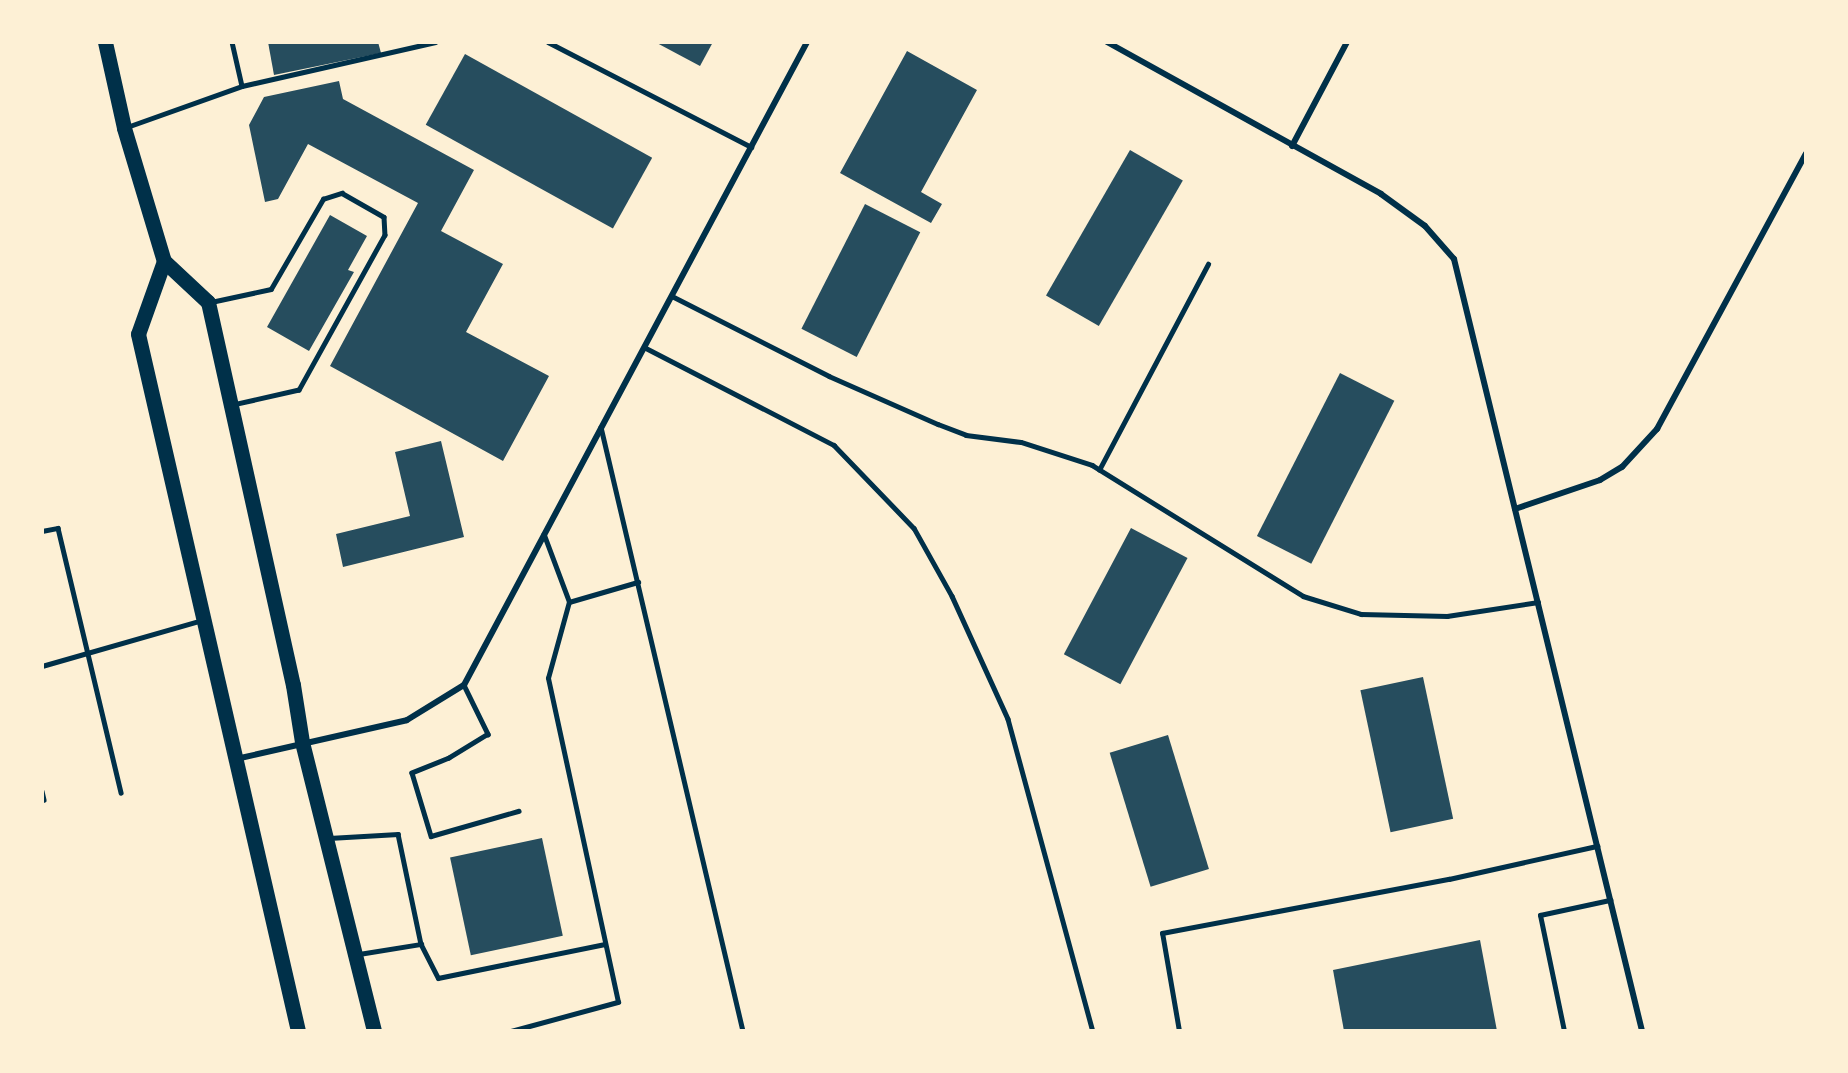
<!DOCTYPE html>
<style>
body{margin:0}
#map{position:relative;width:1848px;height:1073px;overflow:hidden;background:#fdf0d5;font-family:"Alegreya Sans",sans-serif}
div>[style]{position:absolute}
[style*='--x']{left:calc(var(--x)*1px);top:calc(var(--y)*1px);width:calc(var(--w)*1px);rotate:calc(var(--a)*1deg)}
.building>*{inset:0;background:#264d5e;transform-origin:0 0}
.service>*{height:4.5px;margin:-2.25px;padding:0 2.25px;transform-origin:2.25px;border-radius:2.25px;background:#003049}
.minor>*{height:6px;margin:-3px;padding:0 3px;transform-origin:3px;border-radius:3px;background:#003049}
.primary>*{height:15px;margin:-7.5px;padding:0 7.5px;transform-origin:7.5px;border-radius:7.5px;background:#003049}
span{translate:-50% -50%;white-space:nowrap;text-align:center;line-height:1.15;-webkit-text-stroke:6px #fdf0d5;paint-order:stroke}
.frame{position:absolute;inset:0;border:44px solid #fdf0d5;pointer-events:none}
</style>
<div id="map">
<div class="building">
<i style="clip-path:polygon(268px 42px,378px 42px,381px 53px,274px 75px)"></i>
<i style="clip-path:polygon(655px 42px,713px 42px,700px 66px)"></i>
<i style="clip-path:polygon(907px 51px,977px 90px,921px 192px,942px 204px,931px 223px,840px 173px)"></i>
<i style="left:465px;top:54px;width:214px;height:81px;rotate:29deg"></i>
<i style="clip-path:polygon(339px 81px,343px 99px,474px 170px,441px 231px,503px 264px,466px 332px,549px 376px,503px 461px,330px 366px,418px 203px,308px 144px,278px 199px,265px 202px,249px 125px,264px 97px)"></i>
<i style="left:1130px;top:150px;width:61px;height:168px;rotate:30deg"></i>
<i style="left:865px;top:204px;width:62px;height:140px;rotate:27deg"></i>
<i style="clip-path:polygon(330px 215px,367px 236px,348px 270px,354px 272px,309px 351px,267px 327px)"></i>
<i style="left:1340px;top:373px;width:61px;height:183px;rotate:27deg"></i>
<i style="clip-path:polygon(441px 441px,464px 537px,343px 567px,336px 534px,410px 516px,395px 452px)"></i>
<i style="left:1131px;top:528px;width:64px;height:143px;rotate:28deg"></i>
<i style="left:1423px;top:677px;width:145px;height:64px;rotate:78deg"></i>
<i style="left:1168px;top:735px;width:140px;height:61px;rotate:73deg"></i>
<i style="left:542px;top:838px;width:100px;height:94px;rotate:78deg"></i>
<i style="clip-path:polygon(1480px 940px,1497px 1031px,1344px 1031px,1333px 970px)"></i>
</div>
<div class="service">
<i style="--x:232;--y:42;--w:45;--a:77.2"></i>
<i style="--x:548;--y:42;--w:229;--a:27.3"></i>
<i style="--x:127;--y:127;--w:122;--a:-19.6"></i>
<i style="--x:242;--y:86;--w:198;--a:-12.8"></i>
<i style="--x:672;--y:296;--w:176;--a:27"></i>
<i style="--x:829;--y:376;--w:119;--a:23.8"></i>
<i style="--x:938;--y:424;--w:30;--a:21"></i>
<i style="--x:966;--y:435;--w:55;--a:7.3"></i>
<i style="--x:1021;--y:442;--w:75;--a:17.9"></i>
<i style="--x:1092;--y:465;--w:248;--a:31.8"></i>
<i style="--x:1303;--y:596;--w:61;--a:17.2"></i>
<i style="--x:1361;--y:614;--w:86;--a:1.3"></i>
<i style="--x:1447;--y:616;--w:92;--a:-8.7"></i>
<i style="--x:211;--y:302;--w:61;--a:-12.2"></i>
<i style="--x:271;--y:289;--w:104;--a:-60"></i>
<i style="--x:323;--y:199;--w:20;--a:-18"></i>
<i style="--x:342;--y:193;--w:48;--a:29.7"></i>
<i style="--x:384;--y:217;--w:18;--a:87"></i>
<i style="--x:385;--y:235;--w:177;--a:119"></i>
<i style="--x:299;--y:390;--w:68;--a:167.2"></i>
<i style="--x:644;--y:347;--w:214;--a:27.3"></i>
<i style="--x:834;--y:445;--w:115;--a:46.1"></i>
<i style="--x:914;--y:528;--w:78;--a:60.8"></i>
<i style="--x:952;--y:596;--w:135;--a:65.5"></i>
<i style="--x:1008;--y:719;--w:323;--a:74.8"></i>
<i style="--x:601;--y:427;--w:620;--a:76.77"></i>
<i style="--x:1099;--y:470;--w:233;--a:-62.1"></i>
<i style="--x:42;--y:531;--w:16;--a:-11"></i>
<i style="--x:58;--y:528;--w:272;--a:76.6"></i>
<i style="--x:569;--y:602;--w:72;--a:-16.2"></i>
<i style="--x:42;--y:666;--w:166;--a:-16"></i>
<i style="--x:464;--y:685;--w:55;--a:63.9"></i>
<i style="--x:488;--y:734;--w:46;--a:148.4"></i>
<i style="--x:449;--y:758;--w:40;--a:158"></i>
<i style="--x:412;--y:773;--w:66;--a:73.2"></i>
<i style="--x:431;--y:836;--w:91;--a:-16"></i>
<i style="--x:42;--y:791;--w:9;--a:77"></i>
<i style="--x:329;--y:838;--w:69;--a:-3.3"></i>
<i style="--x:398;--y:834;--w:112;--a:78.2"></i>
<i style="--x:421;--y:944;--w:38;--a:63"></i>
<i style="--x:438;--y:978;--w:170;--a:-11.5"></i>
<i style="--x:359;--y:954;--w:63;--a:-9.2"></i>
<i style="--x:511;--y:1031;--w:111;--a:-15.2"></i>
<i style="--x:618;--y:1002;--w:331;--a:-102.2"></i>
<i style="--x:548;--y:678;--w:79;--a:-74.6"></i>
<i style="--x:569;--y:602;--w:72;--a:-110.5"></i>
<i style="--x:1179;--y:1031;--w:99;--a:-99.8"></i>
<i style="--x:1162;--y:933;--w:292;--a:-10.7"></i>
<i style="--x:1449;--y:879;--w:152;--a:-12.6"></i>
<i style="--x:1564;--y:1031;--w:118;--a:-101.7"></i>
<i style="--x:1540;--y:915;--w:72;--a:-12.1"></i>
</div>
<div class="minor">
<i style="--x:1107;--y:42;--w:313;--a:29"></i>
<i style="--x:1381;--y:194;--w:54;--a:36"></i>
<i style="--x:1425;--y:226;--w:44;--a:48.7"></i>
<i style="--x:1454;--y:259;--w:795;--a:76.31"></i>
<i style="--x:1292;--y:146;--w:118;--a:-62.1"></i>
<i style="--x:1515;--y:509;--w:90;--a:-18.8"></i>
<i style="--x:1600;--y:480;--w:26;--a:-31"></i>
<i style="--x:1622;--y:467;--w:52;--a:-47.4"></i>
<i style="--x:1657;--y:429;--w:313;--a:-61.6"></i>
<i style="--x:236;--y:759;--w:175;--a:-12.8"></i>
<i style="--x:407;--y:720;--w:67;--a:-31.6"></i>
<i style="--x:464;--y:685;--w:729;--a:-61.92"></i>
</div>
<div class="primary">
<i style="--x:105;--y:42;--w:88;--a:77.5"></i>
<i style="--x:124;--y:128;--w:139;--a:73.3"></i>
<i style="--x:164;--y:261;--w:60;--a:43"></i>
<i style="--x:208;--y:302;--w:392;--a:77.5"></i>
<i style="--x:293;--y:685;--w:58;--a:81"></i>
<i style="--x:302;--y:742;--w:298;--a:76"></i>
<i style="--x:164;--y:261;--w:77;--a:109.6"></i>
<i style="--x:138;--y:334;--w:715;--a:77.07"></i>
</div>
<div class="frame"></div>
</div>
